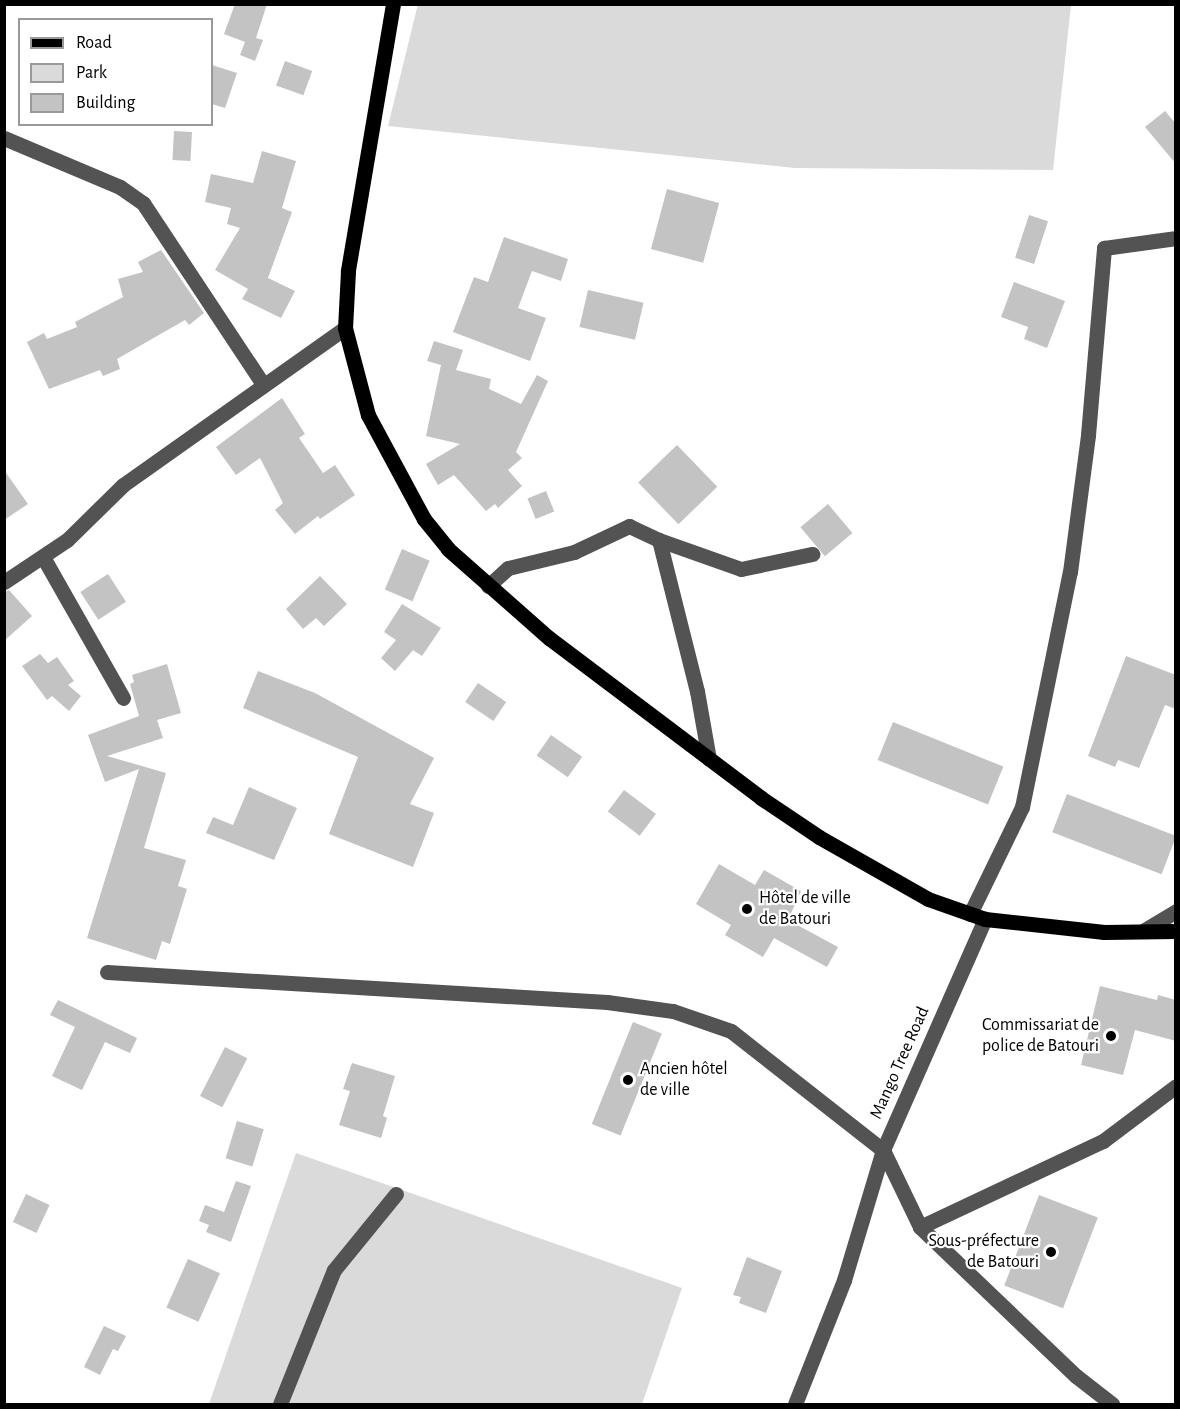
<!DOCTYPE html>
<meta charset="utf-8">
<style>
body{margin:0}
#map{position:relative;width:1180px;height:1409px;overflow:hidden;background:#fff;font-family:"Alegreya Sans",sans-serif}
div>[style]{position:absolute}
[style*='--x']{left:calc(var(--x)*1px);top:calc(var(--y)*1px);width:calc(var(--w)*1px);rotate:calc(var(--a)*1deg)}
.green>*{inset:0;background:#dadada}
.building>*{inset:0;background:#c3c3c3;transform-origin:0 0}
.minor>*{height:15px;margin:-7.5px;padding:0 7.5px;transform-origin:7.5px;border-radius:7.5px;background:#535353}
.major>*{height:15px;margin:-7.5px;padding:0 7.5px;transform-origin:7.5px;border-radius:7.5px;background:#000}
.dots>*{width:16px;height:16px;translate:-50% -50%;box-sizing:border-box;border:3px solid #fff;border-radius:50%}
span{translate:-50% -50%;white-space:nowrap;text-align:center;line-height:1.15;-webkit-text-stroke:4.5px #fff;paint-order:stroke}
.poi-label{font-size:18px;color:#000}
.left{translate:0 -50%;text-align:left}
.right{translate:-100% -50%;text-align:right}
.street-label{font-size:18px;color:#000}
.frame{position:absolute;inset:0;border:6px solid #000;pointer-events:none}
.legend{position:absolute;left:18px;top:18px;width:195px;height:108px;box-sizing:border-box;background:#fff;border:2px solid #999;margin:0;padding:8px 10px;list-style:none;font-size:18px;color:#000}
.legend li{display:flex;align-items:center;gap:12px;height:30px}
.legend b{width:30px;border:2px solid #999}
</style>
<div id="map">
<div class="green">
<i style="clip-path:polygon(418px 4px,1071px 5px,1053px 170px,795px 168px,388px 126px)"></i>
<i style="clip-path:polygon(296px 1153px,682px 1288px,642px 1404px,209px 1404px)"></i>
</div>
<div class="building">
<i style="clip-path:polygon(235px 4px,267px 4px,256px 38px,263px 40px,255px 61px,240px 55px,245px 42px,224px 34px)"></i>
<i style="left:285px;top:61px;width:29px;height:26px;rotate:20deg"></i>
<i style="clip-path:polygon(212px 65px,237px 73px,225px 108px,212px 104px)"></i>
<i style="clip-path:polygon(1165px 111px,1176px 124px,1176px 164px,1145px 127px)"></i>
<i style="left:174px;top:131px;width:18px;height:29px;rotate:3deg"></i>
<i style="clip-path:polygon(262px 151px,296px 161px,282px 208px,292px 212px,268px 278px,295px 291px,281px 318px,242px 299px,248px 289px,215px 270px,240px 228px,227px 224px,231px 208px,205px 202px,211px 174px,253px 183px)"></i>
<i style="left:667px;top:189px;width:54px;height:62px;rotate:15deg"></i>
<i style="left:1029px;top:215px;width:20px;height:45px;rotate:18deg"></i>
<i style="clip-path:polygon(504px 237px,568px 259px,561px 281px,532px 271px,518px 308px,546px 318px,530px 361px,453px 332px,474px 277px,488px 282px)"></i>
<i style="clip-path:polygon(161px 250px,204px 313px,189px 325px,185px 320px,117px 359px,120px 369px,103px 376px,100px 370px,49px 389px,27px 342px,44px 333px,47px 339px,77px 327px,75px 322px,123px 297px,118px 279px,143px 272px,138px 262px)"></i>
<i style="clip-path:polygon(1014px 282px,1065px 301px,1047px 348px,1024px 339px,1028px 327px,1001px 317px)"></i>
<i style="left:588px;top:290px;width:57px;height:38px;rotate:13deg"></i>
<i style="clip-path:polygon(434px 341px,463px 350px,456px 370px,491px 379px,489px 389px,521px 404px,537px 375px,548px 381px,516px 452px,522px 458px,508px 470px,522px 486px,498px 508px,495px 504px,486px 511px,454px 475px,438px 485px,426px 464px,460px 444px,426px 436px,441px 365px,427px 361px)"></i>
<i style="clip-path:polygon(282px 398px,305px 434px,299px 438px,323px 473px,335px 465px,355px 495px,320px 519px,318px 516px,295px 534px,275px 510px,283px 503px,260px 458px,236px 475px,216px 447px)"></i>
<i style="left:677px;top:445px;width:58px;height:54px;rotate:46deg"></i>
<i style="clip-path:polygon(4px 470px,28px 504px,4px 520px)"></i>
<i style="left:546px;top:491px;width:22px;height:20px;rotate:68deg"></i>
<i style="left:828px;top:504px;width:38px;height:36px;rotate:50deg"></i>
<i style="left:402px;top:549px;width:30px;height:44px;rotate:23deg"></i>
<i style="left:108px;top:574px;width:33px;height:33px;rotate:57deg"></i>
<i style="clip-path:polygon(320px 576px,347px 604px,324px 626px,316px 618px,303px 629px,286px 609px)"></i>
<i style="clip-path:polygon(9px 590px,32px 616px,4px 641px,4px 592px)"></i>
<i style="clip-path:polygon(402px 604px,441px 628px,422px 656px,413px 650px,395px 671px,381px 658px,396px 640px,384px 632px)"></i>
<i style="clip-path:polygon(40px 654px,48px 663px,57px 657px,74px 681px,68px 685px,81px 696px,69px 711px,52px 696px,47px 700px,22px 666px)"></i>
<i style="clip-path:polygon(1126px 656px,1176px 675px,1176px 709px,1165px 705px,1139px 768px,1118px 760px,1115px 767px,1088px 756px)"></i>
<i style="clip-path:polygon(167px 664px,181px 713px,157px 720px,163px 738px,107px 756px,166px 773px,144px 848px,186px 860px,178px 886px,187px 889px,170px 944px,162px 941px,156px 960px,87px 938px,139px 769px,105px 782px,88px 735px,139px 716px,130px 684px,134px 682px,132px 675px)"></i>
<i style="clip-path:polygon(258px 671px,315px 693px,434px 758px,410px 804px,434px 813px,413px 867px,329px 834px,358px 757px,243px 708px)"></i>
<i style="left:478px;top:683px;width:34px;height:23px;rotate:34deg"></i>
<i style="left:893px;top:722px;width:119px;height:41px;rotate:22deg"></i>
<i style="left:551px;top:735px;width:38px;height:25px;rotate:35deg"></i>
<i style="clip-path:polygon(249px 787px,297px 808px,274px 860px,206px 833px,213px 817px,233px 825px)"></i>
<i style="left:624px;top:790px;width:40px;height:27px;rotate:37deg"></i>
<i style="left:1067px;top:794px;width:117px;height:41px;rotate:21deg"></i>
<i style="clip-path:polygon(719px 864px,755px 885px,764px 870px,801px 891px,788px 920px,838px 947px,827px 967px,774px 938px,763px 957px,725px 935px,731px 925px,696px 904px)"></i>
<i style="clip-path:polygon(1100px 986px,1157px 1000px,1158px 995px,1176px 1000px,1176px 1041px,1135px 1030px,1123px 1075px,1081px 1065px)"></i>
<i style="clip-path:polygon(58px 1000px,137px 1038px,130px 1053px,105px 1042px,82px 1090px,52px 1076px,75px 1027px,50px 1015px)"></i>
<i style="left:633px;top:1022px;width:31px;height:110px;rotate:22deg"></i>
<i style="left:225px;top:1047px;width:25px;height:55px;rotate:27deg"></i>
<i style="clip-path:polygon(352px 1063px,395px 1076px,383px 1116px,387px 1118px,381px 1138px,339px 1125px,350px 1091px,343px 1089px)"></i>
<i style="left:237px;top:1121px;width:28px;height:39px;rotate:17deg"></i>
<i style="clip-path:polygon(236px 1181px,251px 1186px,231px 1242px,206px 1232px,209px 1225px,199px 1221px,205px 1205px,224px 1212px)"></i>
<i style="left:26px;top:1194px;width:26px;height:31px;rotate:25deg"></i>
<i style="left:1039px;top:1195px;width:63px;height:97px;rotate:21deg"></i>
<i style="clip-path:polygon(747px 1257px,782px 1271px,766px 1313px,739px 1303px,741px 1297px,733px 1295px)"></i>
<i style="left:188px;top:1259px;width:35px;height:53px;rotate:24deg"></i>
<i style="clip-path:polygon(104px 1326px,126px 1336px,118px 1351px,113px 1349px,100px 1375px,84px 1367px)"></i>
</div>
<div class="minor">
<i style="--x:4;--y:138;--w:126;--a:22.9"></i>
<i style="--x:120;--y:187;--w:28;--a:35"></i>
<i style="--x:143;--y:203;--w:217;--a:56.5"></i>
<i style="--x:659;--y:540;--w:87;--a:19.5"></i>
<i style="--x:741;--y:569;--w:73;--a:-11.9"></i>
<i style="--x:43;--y:557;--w:162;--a:60.4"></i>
<i style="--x:4;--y:582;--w:76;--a:-33.7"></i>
<i style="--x:67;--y:540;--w:78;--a:-44.5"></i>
<i style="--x:123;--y:485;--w:272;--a:-35.3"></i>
<i style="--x:488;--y:586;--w:27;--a:-42"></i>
<i style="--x:508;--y:568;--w:68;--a:-13.6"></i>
<i style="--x:574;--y:552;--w:61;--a:-25.3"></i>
<i style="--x:629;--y:526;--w:33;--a:25"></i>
<i style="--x:659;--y:540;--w:156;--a:75.9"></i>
<i style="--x:697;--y:691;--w:69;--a:80"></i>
<i style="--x:970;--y:914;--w:119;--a:-64.1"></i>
<i style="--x:1022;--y:807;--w:240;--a:-78.5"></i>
<i style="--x:1070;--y:572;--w:138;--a:-82.5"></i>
<i style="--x:1088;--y:435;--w:188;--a:-85.1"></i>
<i style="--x:1104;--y:248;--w:73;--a:-7.9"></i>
<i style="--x:1143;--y:931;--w:39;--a:-31"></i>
<i style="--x:107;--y:972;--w:501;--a:3.43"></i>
<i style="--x:607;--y:1002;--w:67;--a:7.8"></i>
<i style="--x:673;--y:1011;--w:61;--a:19"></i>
<i style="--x:731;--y:1031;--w:193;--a:38.1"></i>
<i style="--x:883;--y:1150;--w:85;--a:64.3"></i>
<i style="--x:920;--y:1227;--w:216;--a:43.7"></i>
<i style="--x:1076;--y:1376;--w:46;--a:37.9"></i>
<i style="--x:920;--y:1227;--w:202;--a:-25.2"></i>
<i style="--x:1103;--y:1141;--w:91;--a:-37"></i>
<i style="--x:280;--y:1404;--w:144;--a:-68.1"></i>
<i style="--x:334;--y:1270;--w:98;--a:-50.8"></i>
<i style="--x:795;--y:1404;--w:133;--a:-68.4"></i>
<i style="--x:844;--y:1280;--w:136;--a:-73.3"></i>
<i style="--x:883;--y:1150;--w:253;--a:-66.2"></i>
</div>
<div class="major">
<i style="--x:393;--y:4;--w:271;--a:99.6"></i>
<i style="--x:348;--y:271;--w:57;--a:93"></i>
<i style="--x:345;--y:328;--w:90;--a:75.2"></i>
<i style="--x:368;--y:415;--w:118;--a:61.7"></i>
<i style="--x:424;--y:519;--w:38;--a:51"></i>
<i style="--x:448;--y:549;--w:135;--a:41.4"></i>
<i style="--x:549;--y:638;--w:266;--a:37"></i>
<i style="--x:761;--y:798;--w:70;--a:33.9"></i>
<i style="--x:819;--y:837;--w:125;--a:29.6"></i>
<i style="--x:928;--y:899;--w:60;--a:19.3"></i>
<i style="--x:985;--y:919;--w:120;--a:6.2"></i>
<i style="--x:1104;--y:932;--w:72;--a:-0.8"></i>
</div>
<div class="dots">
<i style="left:747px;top:909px;background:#000"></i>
<i style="left:1111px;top:1036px;background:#000"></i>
<i style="left:628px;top:1080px;background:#000"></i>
<i style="left:1051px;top:1252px;background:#000"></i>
</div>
<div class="poi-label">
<span class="left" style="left:759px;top:909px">Hôtel de ville<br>de Batouri</span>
<span class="right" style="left:1099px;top:1036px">Commissariat de<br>police de Batouri</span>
<span class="left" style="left:640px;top:1080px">Ancien hôtel<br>de ville</span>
<span class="right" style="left:1039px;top:1252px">Sous-préfecture<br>de Batouri</span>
</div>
<div class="street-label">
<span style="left:900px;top:1063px;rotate:-66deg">Mango Tree Road</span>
</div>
<div class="frame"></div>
<ul class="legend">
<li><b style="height:8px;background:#000"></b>Road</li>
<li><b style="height:16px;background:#dadada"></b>Park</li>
<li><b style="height:16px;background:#c3c3c3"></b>Building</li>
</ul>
</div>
